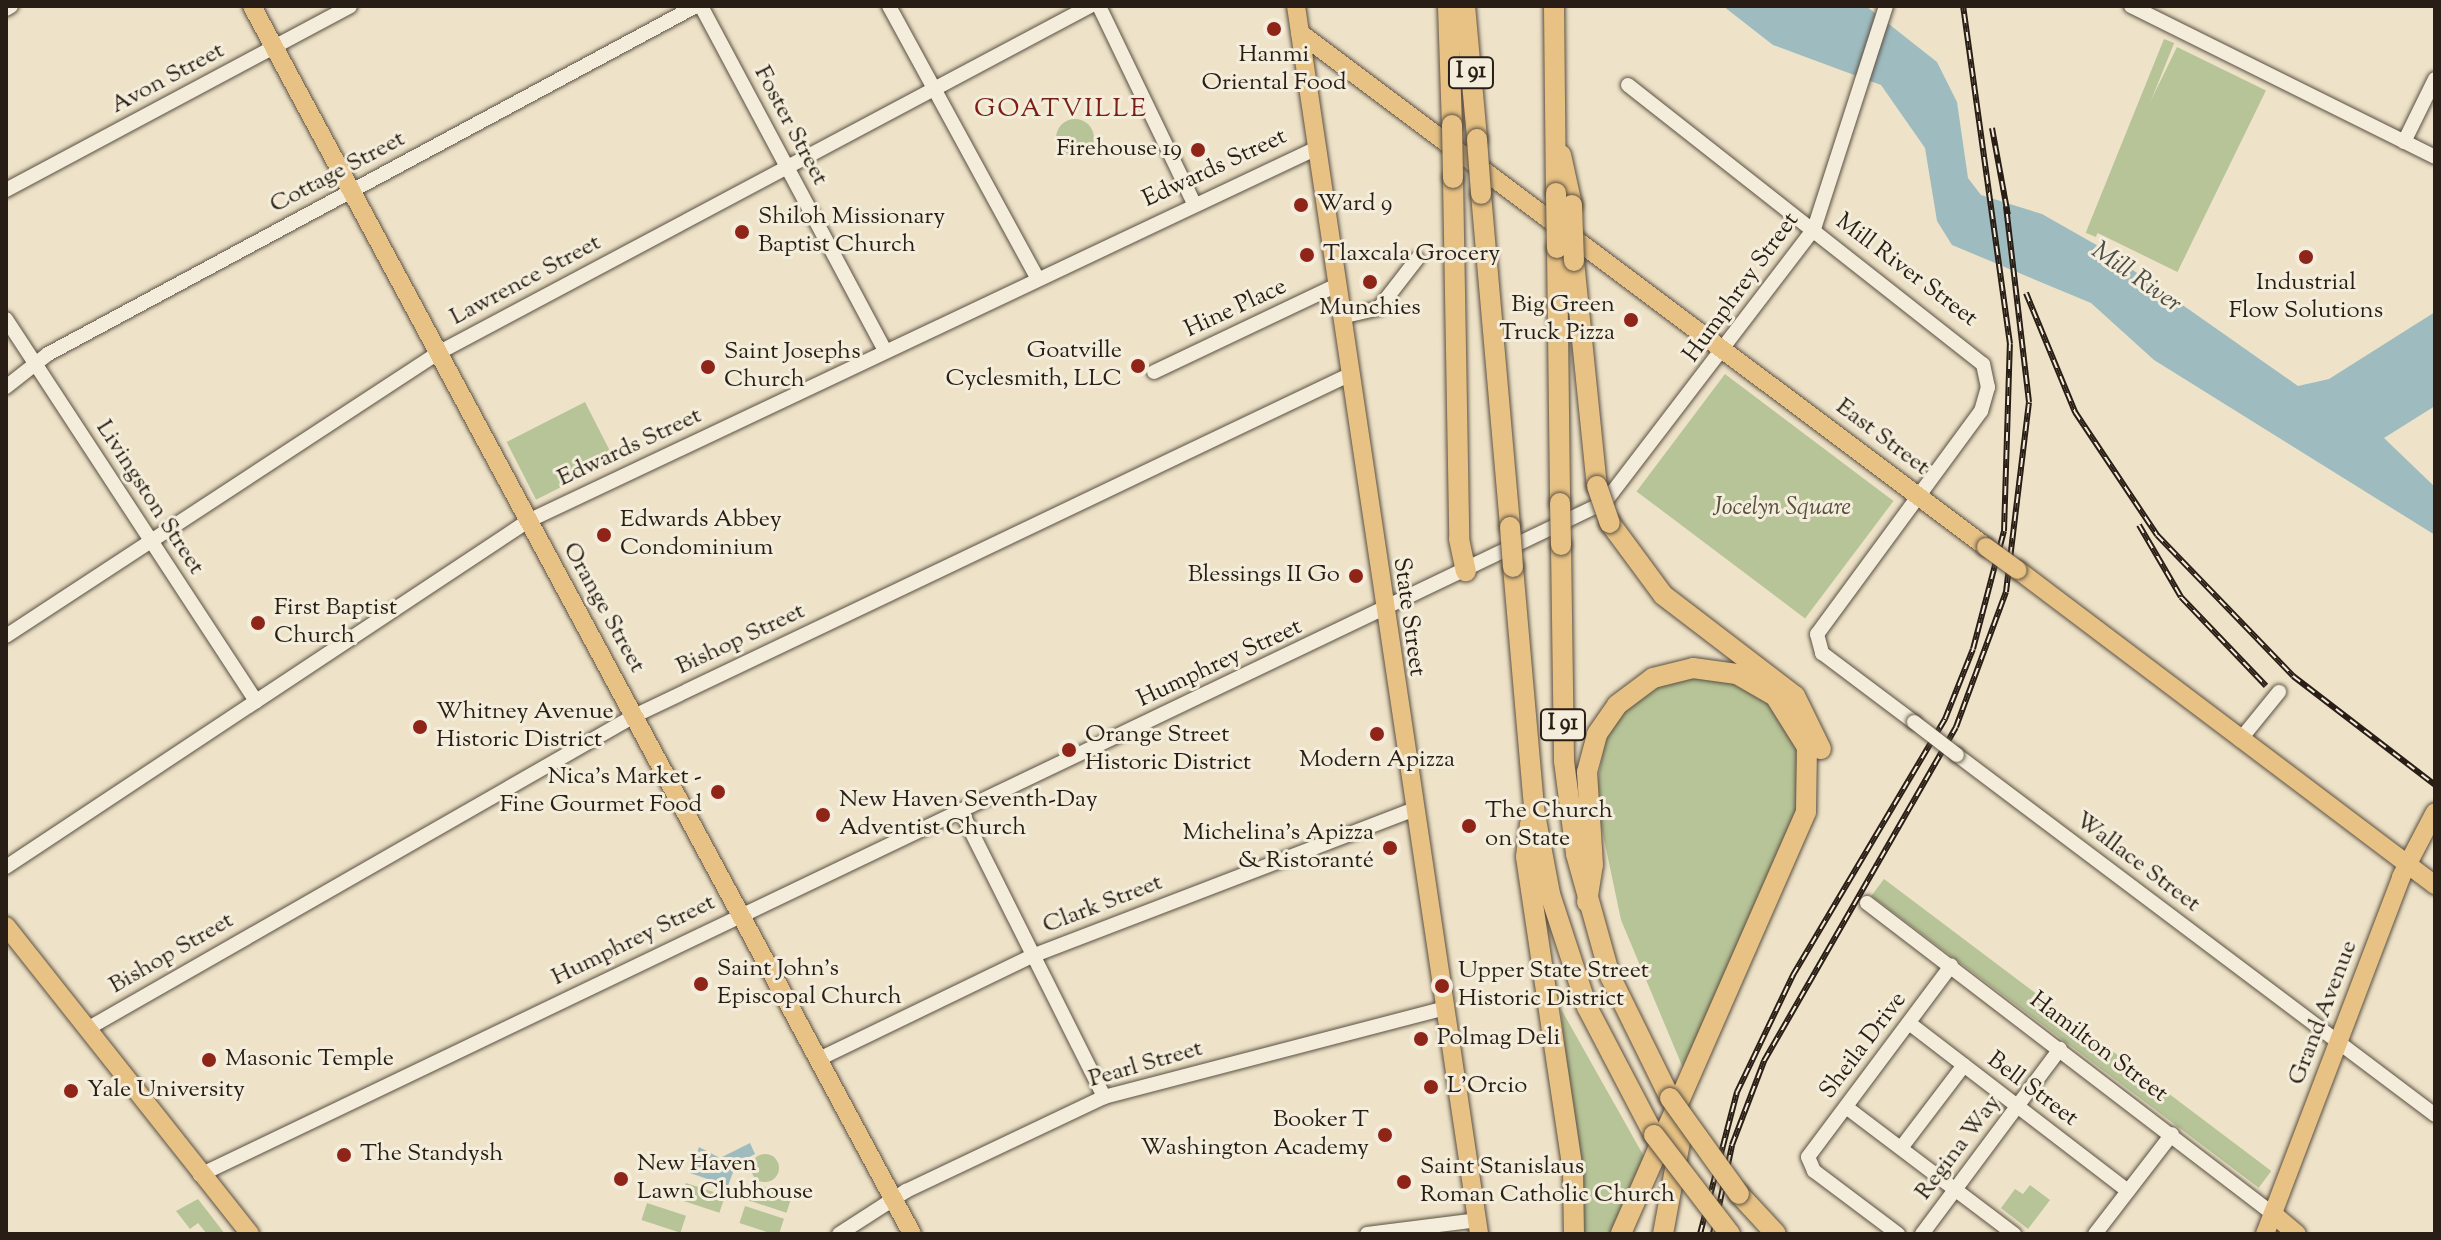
<!DOCTYPE html>
<meta charset="utf-8">
<style>
body{margin:0}
#map{position:relative;width:2441px;height:1240px;overflow:hidden;background:#eee3c8;font-family:"Sorts Mill Goudy",serif}
div>[style]{position:absolute}
[style*='--x']{left:calc(var(--x)*1px);top:calc(var(--y)*1px);width:calc(var(--w)*1px);rotate:calc(var(--a)*1deg)}
.green>*{inset:0;background:#b7c497;transform-origin:0 0}
.round{border-radius:50%}
.water>*{inset:0;background:#9ebcc0}
.roads{filter:drop-shadow(0 0 2px #5a4f42) drop-shadow(0 0 2px #5a4f42)}
.minor>*{height:14px;margin:-7px;padding:0 7px;transform-origin:7px;border-radius:7px;background:#f4eddb}
.major>*{height:18px;margin:-9px;padding:0 9px;transform-origin:9px;border-radius:9px;background:#e7c284}
.highway>*{height:20px;margin:-10px;padding:0 10px;transform-origin:10px;border-radius:10px;background:#e7c284}
.rail>*{height:6px;margin-top:-3px;transform-origin:0;background:repeating-linear-gradient(90deg,#f4eddb 0 9px,#291e15 0 18px);box-sizing:border-box;border-block:2px solid #291e15}
.bridges{filter:drop-shadow(0 0 2px #5a4f42) drop-shadow(0 0 2px #5a4f42)}
.minor-bridge>*{height:14px;margin:-7px;padding:0 7px;transform-origin:7px;border-radius:7px;background:#f4eddb}
.major-bridge>*{height:18px;margin:-9px;padding:0 9px;transform-origin:9px;border-radius:9px;background:#e7c284}
.highway-bridge>*{height:20px;margin:-10px;padding:0 10px;transform-origin:10px;border-radius:10px;background:#e7c284}
.dots>*{width:22px;height:22px;translate:-50% -50%;box-sizing:border-box;border:4px solid #f4eddb;border-radius:50%}
span{translate:-50% -50%;white-space:nowrap;text-align:center;line-height:1.15;-webkit-text-stroke:6px #f4eddb;paint-order:stroke}
.shield-label span{padding:2px 6px;background:#f4eddb;border:2px solid;border-radius:6px;-webkit-text-stroke-width:0}
.shield-label{font-size:22px;color:#291e15;font-weight:700}
.poi-label{font-size:24px;color:#291e15}
.right{translate:-100% -50%;text-align:right}
.left{translate:0 -50%;text-align:left}
.street-label{font-size:24px;color:#291e15}
.park-label{font-size:24px;color:#54503c;font-style:italic}
.neighbourhood-label{font-size:26px;color:#7a1f14;letter-spacing:2px}
.water-label{font-size:26px;color:#4c4d48;font-style:italic}
.frame{position:absolute;inset:0;border:8px solid #291e15;pointer-events:none}
</style>
<div id="map">
<div class="green">
<i style="left:2164px;top:39px;width:11px;height:209px;rotate:22deg"></i>
<i style="left:2177px;top:47px;width:99px;height:202px;rotate:26deg"></i>
<i class="round" style="left:1056px;top:119px;width:38px;height:38px"></i>
<i style="left:1725px;top:374px;width:211px;height:147px;rotate:37deg"></i>
<i style="left:585px;top:402px;width:65px;height:88px;rotate:63deg"></i>
<i style="clip-path:polygon(1699px 677px,1723px 678px,1775px 707px,1799px 754px,1801px 799px,1683px 1068px,1621px 920px,1595px 796px,1606px 737px,1622px 711px,1669px 681px)"></i>
<i style="left:1884px;top:879px;width:485px;height:21px;rotate:37deg"></i>
<i style="clip-path:polygon(1561px 1009px,1646px 1160px,1612px 1234px,1580px 1234px)"></i>
<i class="round" style="left:751px;top:1154px;width:28px;height:28px"></i>
<i style="left:686px;top:1183px;width:41px;height:18px;rotate:18deg"></i>
<i style="left:753px;top:1183px;width:41px;height:18px;rotate:18deg"></i>
<i style="clip-path:polygon(2030px 1185px,2050px 1200px,2028px 1229px,2001px 1208px,2015px 1189px,2023px 1194px)"></i>
<i style="clip-path:polygon(198px 1199px,225px 1234px,207px 1234px,198px 1223px,190px 1229px,176px 1211px)"></i>
<i style="left:647px;top:1203px;width:41px;height:18px;rotate:18deg"></i>
<i style="left:745px;top:1206px;width:41px;height:18px;rotate:18deg"></i>
</div>
<div class="water">
<i style="clip-path:polygon(1723px 6px,1866px 6px,1937px 62px,1957px 102px,1968px 178px,1981px 195px,2042px 214px,2100px 247px,2298px 386px,2329px 379px,2435px 312px,2435px 406px,2384px 438px,2435px 487px,2435px 535px,2154px 360px,2091px 303px,1952px 245px,1937px 221px,1925px 148px,1881px 85px,1773px 45px)"></i>
<i style="clip-path:polygon(750px 1143px,755px 1154px,736px 1164px,728px 1186px,690px 1173px,699px 1147px,720px 1158px)"></i>
</div>
<div class="roads">
<div class="minor">
<i style="--x:701;--y:6;--w:391;--a:61.9"></i>
<i style="--x:889;--y:6;--w:310;--a:61.4"></i>
<i style="--x:1099;--y:6;--w:219;--a:64.3"></i>
<i style="--x:2131;--y:6;--w:339;--a:26.4"></i>
<i style="--x:6;--y:9;--w:6;--a:-31"></i>
<i style="--x:1628;--y:85;--w:452;--a:38.2"></i>
<i style="--x:1983;--y:364;--w:24;--a:78"></i>
<i style="--x:1988;--y:387;--w:25;--a:106"></i>
<i style="--x:1981;--y:411;--w:277;--a:126.3"></i>
<i style="--x:1817;--y:634;--w:20;--a:75"></i>
<i style="--x:1822;--y:653;--w:115;--a:36.9"></i>
<i style="--x:2404;--y:142;--w:70;--a:-63.8"></i>
<i style="--x:6;--y:190;--w:390;--a:-28.1"></i>
<i style="--x:1341;--y:317;--w:39;--a:-13"></i>
<i style="--x:1379;--y:308;--w:62;--a:-52.2"></i>
<i style="--x:6;--y:319;--w:457;--a:56.8"></i>
<i style="--x:1154;--y:372;--w:203;--a:-25.4"></i>
<i style="--x:6;--y:387;--w:53;--a:-38.2"></i>
<i style="--x:48;--y:354;--w:736;--a:-28.24"></i>
<i style="--x:6;--y:636;--w:516;--a:-33.23"></i>
<i style="--x:438;--y:353;--w:739;--a:-28.02"></i>
<i style="--x:2240;--y:740;--w:62;--a:-50.9"></i>
<i style="--x:1957;--y:755;--w:598;--a:36.98"></i>
<i style="--x:961;--y:811;--w:320;--a:63.4"></i>
<i style="--x:6;--y:867;--w:626;--a:-33.54"></i>
<i style="--x:528;--y:521;--w:873;--a:-25.3"></i>
<i style="--x:1867;--y:903;--w:511;--a:37.45"></i>
<i style="--x:1909;--y:1023;--w:276;--a:37.5"></i>
<i style="--x:87;--y:1029;--w:630;--a:-29.78"></i>
<i style="--x:634;--y:716;--w:792;--a:-25.5"></i>
<i style="--x:819;--y:1059;--w:237;--a:-25.8"></i>
<i style="--x:1032;--y:956;--w:407;--a:-21"></i>
<i style="--x:1846;--y:1107;--w:211;--a:37.1"></i>
<i style="--x:1901;--y:1148;--w:104;--a:-52.8"></i>
<i style="--x:200;--y:1175;--w:1558;--a:-25.59"></i>
<i style="--x:1605;--y:502;--w:344;--a:-52.6"></i>
<i style="--x:1814;--y:229;--w:234;--a:-72.1"></i>
<i style="--x:839;--y:1234;--w:80;--a:-32.7"></i>
<i style="--x:906;--y:1191;--w:219;--a:-25.4"></i>
<i style="--x:1104;--y:1097;--w:350;--a:-14.6"></i>
<i style="--x:1367;--y:1234;--w:112;--a:-7.2"></i>
<i style="--x:1898;--y:1234;--w:105;--a:-143.1"></i>
<i style="--x:1814;--y:1171;--w:15;--a:-113"></i>
<i style="--x:1808;--y:1157;--w:239;--a:-53.2"></i>
<i style="--x:1922;--y:1234;--w:231;--a:-53.3"></i>
<i style="--x:2095;--y:1234;--w:126;--a:-52.4"></i>
</div>
<div class="major">
<i style="--x:252;--y:6;--w:1394;--a:61.74"></i>
<i style="--x:1296;--y:6;--w:1242;--a:81.52"></i>
<i style="--x:1300;--y:33;--w:857;--a:36.84"></i>
<i style="--x:2018;--y:570;--w:523;--a:37.07"></i>
<i style="--x:6;--y:926;--w:393;--a:51.6"></i>
<i style="--x:2273;--y:1214;--w:31;--a:40"></i>
<i style="--x:2265;--y:1234;--w:382;--a:-69.1"></i>
<i style="--x:2401;--y:877;--w:73;--a:-62.4"></i>
</div>
<div class="highway">
<i style="--x:1448;--y:6;--w:119;--a:88.1"></i>
<i style="--x:1465;--y:6;--w:134;--a:84.8"></i>
<i style="--x:1554;--y:6;--w:187;--a:89.4"></i>
<i style="--x:1561;--y:155;--w:51;--a:77.6"></i>
<i style="--x:1453;--y:178;--w:361;--a:89"></i>
<i style="--x:1459;--y:539;--w:33;--a:78"></i>
<i style="--x:1481;--y:194;--w:334;--a:85"></i>
<i style="--x:1557;--y:248;--w:255;--a:89.3"></i>
<i style="--x:1574;--y:261;--w:226;--a:84.2"></i>
<i style="--x:1610;--y:523;--w:89;--a:53.6"></i>
<i style="--x:1663;--y:595;--w:166;--a:37.4"></i>
<i style="--x:1795;--y:696;--w:59;--a:63.9"></i>
<i style="--x:1561;--y:545;--w:216;--a:89.2"></i>
<i style="--x:1564;--y:761;--w:94;--a:82.6"></i>
<i style="--x:1576;--y:854;--w:127;--a:74.4"></i>
<i style="--x:1610;--y:976;--w:136;--a:63.8"></i>
<i style="--x:1513;--y:567;--w:243;--a:85"></i>
<i style="--x:1534;--y:809;--w:86;--a:79.3"></i>
<i style="--x:1550;--y:894;--w:119;--a:71.9"></i>
<i style="--x:1587;--y:1007;--w:144;--a:62.4"></i>
<i style="--x:1530;--y:824;--w:33;--a:97"></i>
<i style="--x:1526;--y:857;--w:318;--a:81.5"></i>
<i style="--x:1573;--y:1172;--w:62;--a:89.1"></i>
<i style="--x:1587;--y:902;--w:37;--a:-81"></i>
<i style="--x:1593;--y:865;--w:93;--a:-93.7"></i>
<i style="--x:1587;--y:772;--w:39;--a:-75"></i>
<i style="--x:1597;--y:734;--w:35;--a:-55"></i>
<i style="--x:1617;--y:705;--w:45;--a:-36.9"></i>
<i style="--x:1653;--y:678;--w:41;--a:-14"></i>
<i style="--x:1693;--y:668;--w:44;--a:7.8"></i>
<i style="--x:1737;--y:674;--w:44;--a:30.1"></i>
<i style="--x:1775;--y:696;--w:60;--a:57.9"></i>
<i style="--x:1807;--y:747;--w:65;--a:90.9"></i>
<i style="--x:1806;--y:812;--w:461;--a:113.7"></i>
<i style="--x:1739;--y:1194;--w:54;--a:47.2"></i>
<i style="--x:1663;--y:1234;--w:105;--a:-79.5"></i>
</div>
</div>
<div class="rail">
<i style="--x:1992;--y:128;--w:88;--a:79.6"></i>
<i style="--x:2026;--y:293;--w:129;--a:67.6"></i>
<i style="--x:2075;--y:412;--w:148;--a:56.3"></i>
<i style="--x:2157;--y:535;--w:196;--a:46"></i>
<i style="--x:2293;--y:676;--w:179;--a:37.5"></i>
<i style="--x:2139;--y:525;--w:83;--a:59.7"></i>
<i style="--x:2181;--y:597;--w:123;--a:46.3"></i>
<i style="--x:1700;--y:1234;--w:147;--a:-75.4"></i>
<i style="--x:1737;--y:1092;--w:130;--a:-64.4"></i>
<i style="--x:1793;--y:975;--w:298;--a:-59.3"></i>
<i style="--x:1945;--y:719;--w:75;--a:-68.2"></i>
<i style="--x:1973;--y:649;--w:122;--a:-75.3"></i>
<i style="--x:2004;--y:531;--w:187;--a:-88.2"></i>
<i style="--x:2010;--y:344;--w:341;--a:-97.9"></i>
<i style="--x:1713;--y:1234;--w:91;--a:-77.9"></i>
<i style="--x:1732;--y:1145;--w:90;--a:-69.1"></i>
<i style="--x:1764;--y:1061;--w:385;--a:-60.1"></i>
<i style="--x:1956;--y:727;--w:144;--a:-69.7"></i>
<i style="--x:2006;--y:592;--w:191;--a:-83.1"></i>
<i style="--x:2029;--y:402;--w:197;--a:-96.7"></i>
</div>
<div class="bridges">
<div class="minor-bridge">
<i style="--x:1914;--y:722;--w:54;--a:37.5"></i>
</div>
<div class="major-bridge">
<i style="--x:1986;--y:547;--w:39;--a:36"></i>
</div>
<div class="highway-bridge">
<i style="--x:1452;--y:125;--w:53;--a:88.9"></i>
<i style="--x:1477;--y:139;--w:55;--a:85.8"></i>
<i style="--x:1556;--y:193;--w:55;--a:89"></i>
<i style="--x:1572;--y:205;--w:56;--a:88"></i>
<i style="--x:1597;--y:486;--w:39;--a:71"></i>
<i style="--x:1560;--y:503;--w:42;--a:88.6"></i>
<i style="--x:1510;--y:527;--w:40;--a:85.7"></i>
<i style="--x:1670;--y:1098;--w:118;--a:54.3"></i>
<i style="--x:1654;--y:1135;--w:125;--a:52.5"></i>
</div>
</div>
<div class="dots">
<i style="left:1274px;top:29px;background:#8f2418"></i>
<i style="left:1198px;top:150px;background:#8f2418"></i>
<i style="left:1301px;top:205px;background:#8f2418"></i>
<i style="left:742px;top:232px;background:#8f2418"></i>
<i style="left:1307px;top:255px;background:#8f2418"></i>
<i style="left:2306px;top:257px;background:#8f2418"></i>
<i style="left:1370px;top:282px;background:#8f2418"></i>
<i style="left:1631px;top:320px;background:#8f2418"></i>
<i style="left:1138px;top:366px;background:#8f2418"></i>
<i style="left:708px;top:367px;background:#8f2418"></i>
<i style="left:604px;top:535px;background:#8f2418"></i>
<i style="left:1356px;top:576px;background:#8f2418"></i>
<i style="left:258px;top:623px;background:#8f2418"></i>
<i style="left:420px;top:727px;background:#8f2418"></i>
<i style="left:1377px;top:734px;background:#8f2418"></i>
<i style="left:1069px;top:750px;background:#8f2418"></i>
<i style="left:718px;top:792px;background:#8f2418"></i>
<i style="left:823px;top:815px;background:#8f2418"></i>
<i style="left:1469px;top:826px;background:#8f2418"></i>
<i style="left:1390px;top:848px;background:#8f2418"></i>
<i style="left:701px;top:984px;background:#8f2418"></i>
<i style="left:1442px;top:986px;background:#8f2418"></i>
<i style="left:1421px;top:1039px;background:#8f2418"></i>
<i style="left:209px;top:1060px;background:#8f2418"></i>
<i style="left:1431px;top:1087px;background:#8f2418"></i>
<i style="left:71px;top:1091px;background:#8f2418"></i>
<i style="left:1385px;top:1135px;background:#8f2418"></i>
<i style="left:344px;top:1155px;background:#8f2418"></i>
<i style="left:621px;top:1179px;background:#8f2418"></i>
<i style="left:1404px;top:1182px;background:#8f2418"></i>
</div>
<div class="shield-label">
<span style="left:1471px;top:73px">I 91</span>
<span style="left:1563px;top:725px">I 91</span>
</div>
<div class="poi-label">
<span style="left:1274px;top:70px">Hanmi<br>Oriental Food</span>
<span class="right" style="left:1182px;top:150px">Firehouse 19</span>
<span class="left" style="left:1317px;top:205px">Ward 9</span>
<span class="left" style="left:758px;top:232px">Shiloh Missionary<br>Baptist Church</span>
<span class="left" style="left:1323px;top:255px">Tlaxcala Grocery</span>
<span style="left:2306px;top:298px">Industrial<br>Flow Solutions</span>
<span class="right" style="left:1615px;top:320px">Big Green<br>Truck Pizza</span>
<span style="left:1370px;top:309px">Munchies</span>
<span class="right" style="left:1122px;top:366px">Goatville<br>Cyclesmith, LLC</span>
<span class="left" style="left:724px;top:367px">Saint Josephs<br>Church</span>
<span class="left" style="left:620px;top:535px">Edwards Abbey<br>Condominium</span>
<span class="right" style="left:1340px;top:576px">Blessings II Go</span>
<span class="left" style="left:274px;top:623px">First Baptist<br>Church</span>
<span class="left" style="left:436px;top:727px">Whitney Avenue<br>Historic District</span>
<span class="left" style="left:1085px;top:750px">Orange Street<br>Historic District</span>
<span style="left:1377px;top:761px">Modern Apizza</span>
<span class="right" style="left:702px;top:792px">Nica's Market -<br>Fine Gourmet Food</span>
<span class="left" style="left:839px;top:815px">New Haven Seventh-Day<br>Adventist Church</span>
<span class="left" style="left:1485px;top:826px">The Church<br>on State</span>
<span class="right" style="left:1374px;top:848px">Michelina’s Apizza<br>&amp; Ristoranté</span>
<span class="left" style="left:717px;top:984px">Saint John's<br>Episcopal Church</span>
<span class="left" style="left:1458px;top:986px">Upper State Street<br>Historic District</span>
<span class="left" style="left:1437px;top:1039px">Polmag Deli</span>
<span class="left" style="left:225px;top:1060px">Masonic Temple</span>
<span class="left" style="left:1447px;top:1087px">L'Orcio</span>
<span class="left" style="left:87px;top:1091px">Yale University</span>
<span class="right" style="left:1369px;top:1135px">Booker T<br>Washington Academy</span>
<span class="left" style="left:360px;top:1155px">The Standysh</span>
<span class="left" style="left:637px;top:1179px">New Haven<br>Lawn Clubhouse</span>
<span class="left" style="left:1420px;top:1182px">Saint Stanislaus<br>Roman Catholic Church</span>
</div>
<div class="street-label">
<span style="left:168px;top:79px;rotate:-28deg">Avon Street</span>
<span style="left:790px;top:126px;rotate:62deg">Foster Street</span>
<span style="left:1215px;top:169px;rotate:-25deg">Edwards Street</span>
<span style="left:338px;top:173px;rotate:-28deg">Cottage Street</span>
<span style="left:1906px;top:271px;rotate:37deg">Mill River Street</span>
<span style="left:526px;top:281px;rotate:-28deg">Lawrence Street</span>
<span style="left:1742px;top:288px;rotate:-54deg">Humphrey Street</span>
<span style="left:1236px;top:309px;rotate:-25deg">Hine Place</span>
<span style="left:1882px;top:438px;rotate:37deg">East Street</span>
<span style="left:630px;top:448px;rotate:-25deg">Edwards Street</span>
<span style="left:149px;top:498px;rotate:57deg">Livingston Street</span>
<span style="left:603px;top:608px;rotate:61deg">Orange Street</span>
<span style="left:1408px;top:617px;rotate:82deg">State Street</span>
<span style="left:741px;top:640px;rotate:-25deg">Bishop Street</span>
<span style="left:1220px;top:664px;rotate:-25deg">Humphrey Street</span>
<span style="left:2137px;top:863px;rotate:37deg">Wallace Street</span>
<span style="left:1103px;top:905px;rotate:-21deg">Clark Street</span>
<span style="left:634px;top:941px;rotate:-26deg">Humphrey Street</span>
<span style="left:172px;top:954px;rotate:-30deg">Bishop Street</span>
<span style="left:2324px;top:1013px;rotate:-69deg">Grand Avenue</span>
<span style="left:1864px;top:1046px;rotate:-53deg">Sheila Drive</span>
<span style="left:2098px;top:1048px;rotate:37deg">Hamilton Street</span>
<span style="left:1146px;top:1065px;rotate:-16deg">Pearl Street</span>
<span style="left:2032px;top:1090px;rotate:37deg">Bell Street</span>
<span style="left:1959px;top:1148px;rotate:-53deg">Regina Way</span>
</div>
<div class="park-label">
<span style="left:1782px;top:509px">Jocelyn Square</span>
</div>
<div class="neighbourhood-label">
<span style="left:1061px;top:110px">GOATVILLE</span>
</div>
<div class="water-label">
<span style="left:2136px;top:278px;rotate:35deg">Mill River</span>
</div>
<div class="frame"></div>
</div>
